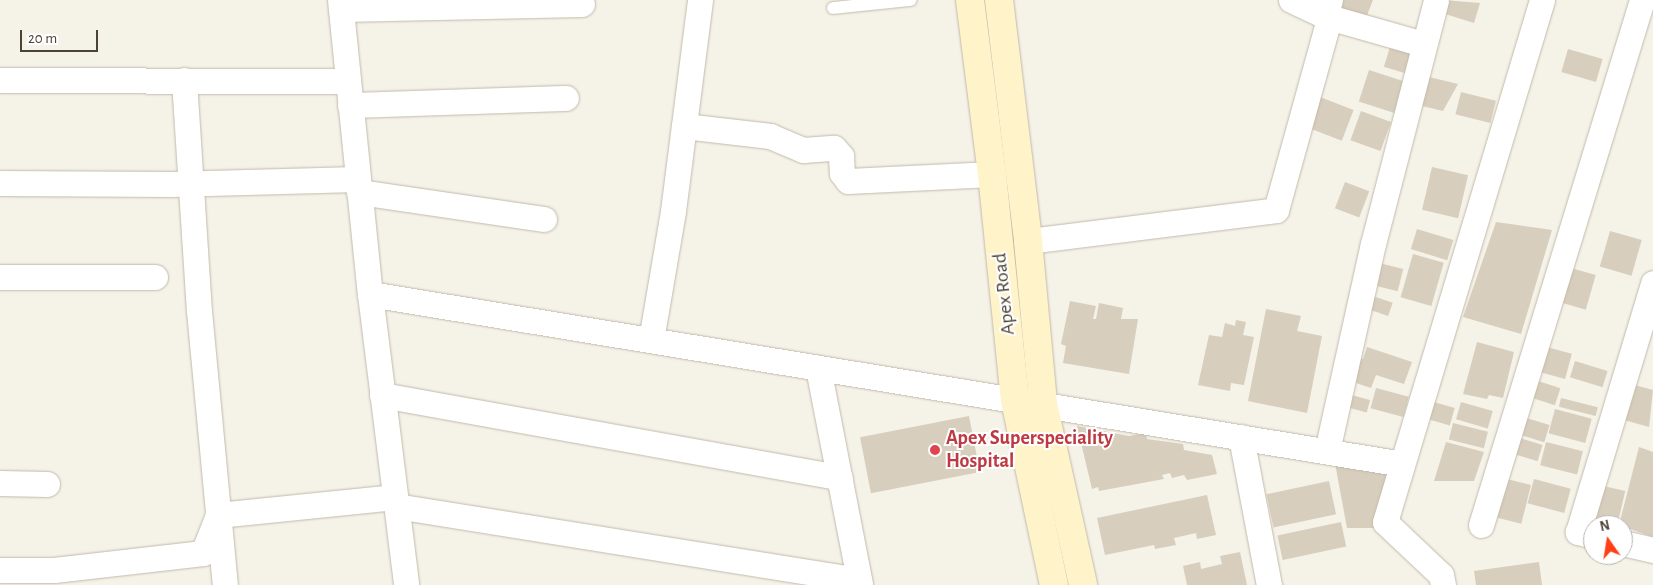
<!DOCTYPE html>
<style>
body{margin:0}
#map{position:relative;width:1653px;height:585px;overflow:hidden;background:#f5f2e8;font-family:"Alegreya Sans",sans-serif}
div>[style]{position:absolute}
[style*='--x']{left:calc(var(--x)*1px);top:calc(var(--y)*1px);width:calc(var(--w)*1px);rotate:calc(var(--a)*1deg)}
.building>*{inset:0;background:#d8cebd;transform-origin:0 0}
.roads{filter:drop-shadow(0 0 1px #c2baaa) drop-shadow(0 0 1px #c2baaa)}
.lane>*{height:12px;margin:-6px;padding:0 6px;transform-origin:6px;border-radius:6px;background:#fff}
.street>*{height:25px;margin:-12.5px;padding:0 12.5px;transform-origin:12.5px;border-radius:12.5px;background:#fff}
.secondary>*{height:28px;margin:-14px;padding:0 14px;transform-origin:14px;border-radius:14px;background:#fff3c9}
.dots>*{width:14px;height:14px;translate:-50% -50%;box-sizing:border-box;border:2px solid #fff;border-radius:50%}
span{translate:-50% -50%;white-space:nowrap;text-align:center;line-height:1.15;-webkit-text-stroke:4px #fff;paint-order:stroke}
.street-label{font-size:20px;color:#4a4336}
.health-label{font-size:20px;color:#be3a42;font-weight:700}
.left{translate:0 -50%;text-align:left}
.north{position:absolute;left:1583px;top:515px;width:50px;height:50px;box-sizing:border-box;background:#fff;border:1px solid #b7b4af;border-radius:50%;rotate:347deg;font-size:14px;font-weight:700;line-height:20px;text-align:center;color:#4a4336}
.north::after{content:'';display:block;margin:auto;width:18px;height:22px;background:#ff3f16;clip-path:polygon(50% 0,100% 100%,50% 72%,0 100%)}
.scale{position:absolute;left:20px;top:30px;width:78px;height:22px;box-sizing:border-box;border:2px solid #4a4336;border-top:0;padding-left:6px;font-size:15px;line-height:18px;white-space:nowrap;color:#4a4336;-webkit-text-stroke:4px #fff;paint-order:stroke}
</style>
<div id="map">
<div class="building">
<i style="clip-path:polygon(1342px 0,1373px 0,1366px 18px,1339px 8px)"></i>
<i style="clip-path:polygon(1443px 0,1480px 3px,1474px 23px,1439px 12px)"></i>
<i style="left:1393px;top:37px;width:24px;height:31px;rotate:17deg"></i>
<i style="left:1568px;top:49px;width:36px;height:24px;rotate:16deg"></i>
<i style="left:1369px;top:70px;width:43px;height:33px;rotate:18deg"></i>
<i style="clip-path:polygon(1425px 76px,1458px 84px,1443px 111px,1418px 105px)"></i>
<i style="left:1461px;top:92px;width:36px;height:23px;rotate:14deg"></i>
<i style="left:1320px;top:97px;width:36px;height:33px;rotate:21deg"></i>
<i style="left:1361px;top:111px;width:32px;height:31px;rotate:20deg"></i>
<i style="left:1432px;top:167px;width:37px;height:44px;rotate:13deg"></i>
<i style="left:1345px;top:182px;width:26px;height:28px;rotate:21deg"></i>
<i style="clip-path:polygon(1496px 222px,1552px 230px,1521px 334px,1463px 317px)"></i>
<i style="left:1417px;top:229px;width:38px;height:21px;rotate:17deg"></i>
<i style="left:1610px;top:231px;width:33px;height:37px;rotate:16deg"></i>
<i style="left:1413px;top:254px;width:32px;height:45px;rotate:16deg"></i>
<i style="left:1379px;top:263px;width:25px;height:23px;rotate:14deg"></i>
<i style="left:1564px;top:266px;width:33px;height:36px;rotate:16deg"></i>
<i style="left:1370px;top:295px;width:24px;height:14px;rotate:19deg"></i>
<i style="clip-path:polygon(1070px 301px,1096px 306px,1093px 319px,1096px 319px,1099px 303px,1123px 308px,1121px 319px,1138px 319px,1129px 374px,1063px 363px,1066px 346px,1061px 344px)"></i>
<i style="clip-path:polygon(1266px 309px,1301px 316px,1297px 331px,1322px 336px,1307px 413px,1248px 401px)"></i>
<i style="clip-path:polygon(1236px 320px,1246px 322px,1243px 335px,1254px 337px,1244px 385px,1231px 383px,1230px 391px,1198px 385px,1209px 335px,1222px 337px,1225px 323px,1235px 326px)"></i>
<i style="clip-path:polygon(1477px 342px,1514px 352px,1503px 398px,1489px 395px,1487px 399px,1463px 394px)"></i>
<i style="left:1539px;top:345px;width:34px;height:26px;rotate:15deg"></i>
<i style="clip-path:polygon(1367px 347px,1412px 362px,1404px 384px,1376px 375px,1371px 388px,1347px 380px,1355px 356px,1363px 359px)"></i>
<i style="left:1575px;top:361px;width:34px;height:17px;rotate:17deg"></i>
<i style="left:1529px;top:378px;width:33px;height:18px;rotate:18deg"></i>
<i style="clip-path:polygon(1627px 383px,1653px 390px,1649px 427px,1617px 418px)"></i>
<i style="left:1376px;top:388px;width:34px;height:21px;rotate:15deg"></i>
<i style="left:1344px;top:393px;width:27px;height:13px;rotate:15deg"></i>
<i style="left:1561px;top:398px;width:38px;height:9px;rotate:14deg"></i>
<i style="left:1423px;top:399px;width:33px;height:18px;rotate:16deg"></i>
<i style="left:1461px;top:402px;width:33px;height:18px;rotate:16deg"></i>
<i style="left:1555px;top:409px;width:38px;height:25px;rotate:15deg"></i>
<i style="left:1517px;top:415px;width:34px;height:18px;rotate:17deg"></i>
<i style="left:969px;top:416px;width:57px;height:111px;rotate:79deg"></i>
<i style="left:1453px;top:423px;width:36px;height:17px;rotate:14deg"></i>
<i style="clip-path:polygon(1077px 426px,1129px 436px,1146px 433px,1147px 439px,1183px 444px,1184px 450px,1212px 455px,1217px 474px,1187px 480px,1184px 475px,1172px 478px,1170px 473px,1162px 475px,1164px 479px,1099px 491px,1098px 487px,1092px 489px)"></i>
<i style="left:1510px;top:435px;width:34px;height:17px;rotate:17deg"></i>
<i style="clip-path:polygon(1446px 442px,1484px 452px,1474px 481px,1434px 481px)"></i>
<i style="left:1546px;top:442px;width:38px;height:24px;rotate:14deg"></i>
<i style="clip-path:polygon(1639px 447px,1653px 452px,1653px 537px,1619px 525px)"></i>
<i style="clip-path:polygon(1334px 458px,1390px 469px,1380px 528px,1347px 528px)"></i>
<i style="left:1499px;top:477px;width:33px;height:40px;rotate:14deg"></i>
<i style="left:1534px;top:479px;width:38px;height:25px;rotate:15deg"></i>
<i style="left:1329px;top:481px;width:34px;height:64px;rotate:78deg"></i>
<i style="left:1595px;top:484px;width:31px;height:34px;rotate:13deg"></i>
<i style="clip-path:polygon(1207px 495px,1216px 535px,1197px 539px,1196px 533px,1174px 538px,1176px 545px,1155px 549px,1154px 545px,1105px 555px,1097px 518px)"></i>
<i style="left:1341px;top:522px;width:25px;height:65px;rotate:78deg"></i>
<i style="clip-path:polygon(1240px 552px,1247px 585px,1187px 585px,1183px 566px,1200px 562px,1201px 569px,1222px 564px,1220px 556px)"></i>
<i style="clip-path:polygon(1539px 562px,1542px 585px,1476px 585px,1474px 571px)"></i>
</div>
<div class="roads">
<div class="lane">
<i style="--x:833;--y:8;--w:78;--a:-5.9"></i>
</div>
<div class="street">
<i style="--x:340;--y:0;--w:296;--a:84.2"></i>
<i style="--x:370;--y:294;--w:293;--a:82.9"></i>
<i style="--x:1291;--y:0;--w:38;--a:25"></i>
<i style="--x:1325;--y:16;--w:102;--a:15.9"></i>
<i style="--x:341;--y:9;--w:241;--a:-1.2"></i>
<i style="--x:0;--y:80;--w:348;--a:0.2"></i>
<i style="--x:184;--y:80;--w:231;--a:86.3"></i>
<i style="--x:199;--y:311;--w:275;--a:84.6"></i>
<i style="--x:350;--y:105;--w:216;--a:-1.9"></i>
<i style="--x:684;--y:126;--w:87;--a:6.6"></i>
<i style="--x:770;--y:136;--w:36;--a:23"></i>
<i style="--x:803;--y:150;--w:31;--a:-4"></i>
<i style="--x:834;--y:148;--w:11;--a:49"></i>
<i style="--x:841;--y:156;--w:17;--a:87"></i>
<i style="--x:842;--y:173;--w:10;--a:53"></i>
<i style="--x:848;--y:181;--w:144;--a:-2.8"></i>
<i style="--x:0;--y:183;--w:171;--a:0.3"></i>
<i style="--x:171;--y:184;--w:187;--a:-1.5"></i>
<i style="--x:359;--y:192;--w:187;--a:8.3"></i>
<i style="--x:1028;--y:241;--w:250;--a:-7.1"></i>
<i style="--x:1276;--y:210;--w:195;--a:-74.5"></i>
<i style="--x:1328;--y:22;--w:7;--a:-117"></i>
<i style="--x:1325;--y:16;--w:17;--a:-73"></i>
<i style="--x:0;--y:277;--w:155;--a:0"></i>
<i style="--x:370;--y:294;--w:1046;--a:9.35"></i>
<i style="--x:651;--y:340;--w:131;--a:-80.3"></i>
<i style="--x:673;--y:211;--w:213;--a:-82.7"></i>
<i style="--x:818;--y:368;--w:221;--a:79"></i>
<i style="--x:382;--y:395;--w:465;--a:10.2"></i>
<i style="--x:1241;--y:437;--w:151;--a:79.3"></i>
<i style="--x:1327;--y:451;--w:212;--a:-77.5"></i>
<i style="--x:1373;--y:244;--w:252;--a:-75.5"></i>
<i style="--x:0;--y:483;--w:47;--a:1.2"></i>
<i style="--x:396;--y:506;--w:469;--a:9.1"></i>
<i style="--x:1481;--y:525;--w:549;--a:-72.95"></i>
<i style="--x:1593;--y:536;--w:16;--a:-165"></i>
<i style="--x:1578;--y:532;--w:260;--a:-73.2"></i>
<i style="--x:1623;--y:543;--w:31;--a:13"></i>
<i style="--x:0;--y:570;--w:54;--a:0"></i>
<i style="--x:54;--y:570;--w:150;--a:-6.5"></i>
<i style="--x:203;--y:553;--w:41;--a:-68.5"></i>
<i style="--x:218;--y:515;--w:178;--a:-5.8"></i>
<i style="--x:1443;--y:585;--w:10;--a:-101"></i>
<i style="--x:1441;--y:575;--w:77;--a:-136.6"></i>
<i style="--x:1385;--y:522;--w:545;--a:-73.26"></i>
</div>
<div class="secondary">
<i style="--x:970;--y:0;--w:175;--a:82.8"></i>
<i style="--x:992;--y:174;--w:227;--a:84.2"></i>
<i style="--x:1015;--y:400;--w:189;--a:78.1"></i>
<i style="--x:999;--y:0;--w:243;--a:83.1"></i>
<i style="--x:1028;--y:241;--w:164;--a:84.7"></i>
<i style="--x:1043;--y:404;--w:185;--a:77.5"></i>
</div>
</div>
<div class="dots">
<i style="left:935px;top:450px;background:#e0444e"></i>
</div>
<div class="street-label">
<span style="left:1004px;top:294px;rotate:-96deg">Apex Road</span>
</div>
<div class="health-label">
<span class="left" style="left:946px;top:450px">Apex Superspeciality<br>Hospital</span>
</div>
<div class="north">N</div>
<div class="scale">20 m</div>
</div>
